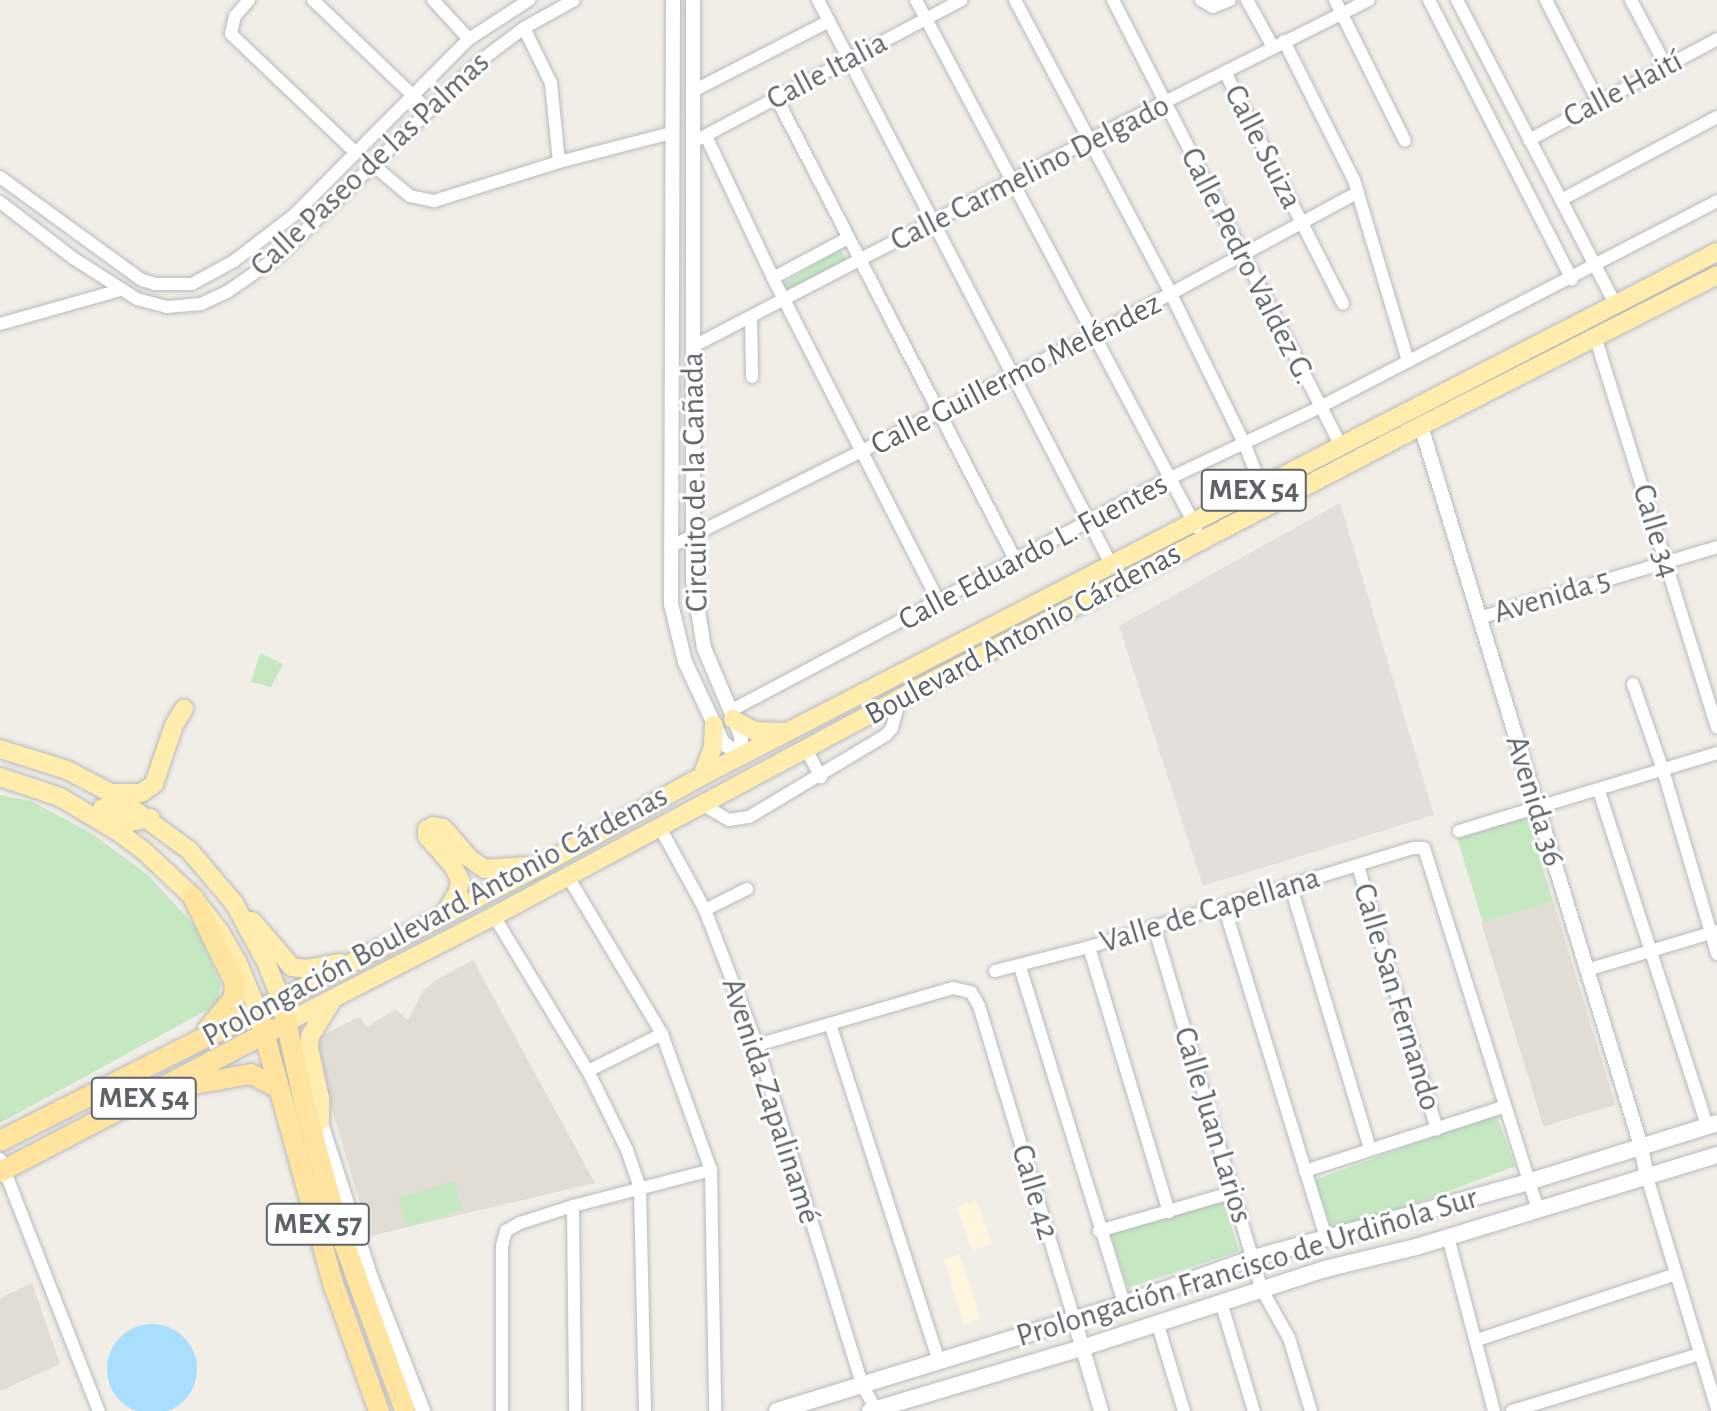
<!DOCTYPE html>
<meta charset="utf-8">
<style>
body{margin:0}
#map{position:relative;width:1717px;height:1411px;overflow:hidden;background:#f1eee7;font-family:"Alegreya Sans",sans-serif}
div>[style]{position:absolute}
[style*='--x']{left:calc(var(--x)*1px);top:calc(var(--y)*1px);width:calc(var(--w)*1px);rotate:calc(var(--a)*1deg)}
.commercial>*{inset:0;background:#fff5de;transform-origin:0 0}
.industrial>*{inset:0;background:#e2e0db}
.education>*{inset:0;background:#e1ddd5;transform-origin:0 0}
.green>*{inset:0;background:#c5e8c3;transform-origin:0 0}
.water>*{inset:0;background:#a9deff}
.round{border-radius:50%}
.roads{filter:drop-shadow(0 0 2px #b7babe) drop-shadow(0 0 2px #b7babe)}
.minor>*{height:12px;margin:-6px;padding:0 6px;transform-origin:6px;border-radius:6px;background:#fff}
.tertiary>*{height:14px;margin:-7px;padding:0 7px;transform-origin:7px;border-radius:7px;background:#fff}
.secondary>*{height:16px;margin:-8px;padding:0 8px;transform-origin:8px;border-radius:8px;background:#fff}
.primary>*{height:18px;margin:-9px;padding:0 9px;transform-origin:9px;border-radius:9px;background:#ffedae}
.trunk>*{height:20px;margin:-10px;padding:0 10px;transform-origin:10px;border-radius:10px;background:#ffe49f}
span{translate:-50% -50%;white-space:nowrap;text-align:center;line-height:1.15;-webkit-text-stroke:6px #fff;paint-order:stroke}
.shield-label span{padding:2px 6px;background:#fff;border:2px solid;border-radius:6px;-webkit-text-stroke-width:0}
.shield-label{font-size:30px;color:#5e6368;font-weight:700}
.street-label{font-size:32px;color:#5e6368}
</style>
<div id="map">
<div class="commercial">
<i style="left:977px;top:1200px;width:46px;height:21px;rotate:71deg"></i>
<i style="left:960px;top:1254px;width:68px;height:17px;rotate:73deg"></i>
</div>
<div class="industrial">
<i style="clip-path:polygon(1340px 503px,1434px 815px,1203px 886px,1119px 626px)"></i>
</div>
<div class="education">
<i style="left:1553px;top:901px;width:213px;height:75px;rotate:73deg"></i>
<i style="clip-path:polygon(473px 960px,595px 1183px,370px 1236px,311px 1040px,360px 1017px,367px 1027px,395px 1009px,408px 1020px,423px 991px,436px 980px)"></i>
<i style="clip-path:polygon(32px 1283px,60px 1364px,0 1391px,0 1298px)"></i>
</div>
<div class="green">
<i style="left:840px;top:249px;width:12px;height:67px;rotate:59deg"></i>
<i style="clip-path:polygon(260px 653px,283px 664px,271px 687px,251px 682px)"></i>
<i style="clip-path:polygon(0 795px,31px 801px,91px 833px,147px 874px,195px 926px,221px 984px,218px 1004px,0 1123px)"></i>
<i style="left:1527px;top:817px;width:88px;height:73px;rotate:73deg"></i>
<i style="left:1496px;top:1114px;width:56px;height:193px;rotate:70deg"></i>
<i style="left:454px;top:1181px;width:30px;height:59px;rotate:73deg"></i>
<i style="left:1222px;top:1198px;width:56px;height:117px;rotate:72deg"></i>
</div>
<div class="water">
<i class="round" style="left:107px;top:1324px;width:90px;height:90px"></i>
</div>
<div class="roads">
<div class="minor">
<i style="--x:249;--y:0;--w:21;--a:131"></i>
<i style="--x:235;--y:16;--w:18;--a:103"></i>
<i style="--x:231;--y:34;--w:171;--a:43.6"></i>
<i style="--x:313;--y:0;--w:159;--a:43.7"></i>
<i style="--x:433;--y:0;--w:53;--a:47.3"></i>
<i style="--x:818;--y:0;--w:636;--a:62.55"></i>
<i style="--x:916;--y:0;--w:597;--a:62.02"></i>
<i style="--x:1015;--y:0;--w:333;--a:62"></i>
<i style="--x:1171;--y:294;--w:168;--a:63.9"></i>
<i style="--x:1245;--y:445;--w:66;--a:68.5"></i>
<i style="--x:1113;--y:0;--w:501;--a:62.92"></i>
<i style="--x:1201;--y:0;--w:14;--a:30"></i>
<i style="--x:1213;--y:7;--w:18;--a:-22"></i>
<i style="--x:1247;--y:0;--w:54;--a:61"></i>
<i style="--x:1335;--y:0;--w:157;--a:63.6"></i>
<i style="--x:1429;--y:0;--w:314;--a:62.9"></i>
<i style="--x:1457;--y:0;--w:344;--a:62.5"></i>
<i style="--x:1546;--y:0;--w:114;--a:62.8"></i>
<i style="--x:1631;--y:0;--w:75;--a:62.1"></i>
<i style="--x:524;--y:28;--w:61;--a:63.9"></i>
<i style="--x:551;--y:83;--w:79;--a:84.2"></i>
<i style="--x:1284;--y:41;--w:156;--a:63.3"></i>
<i style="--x:1354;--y:180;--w:189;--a:73.4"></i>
<i style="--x:1225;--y:72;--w:260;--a:63"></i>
<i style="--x:693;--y:91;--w:153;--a:-27.2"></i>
<i style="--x:777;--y:99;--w:520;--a:62.65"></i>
<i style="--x:706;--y:136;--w:157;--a:64.7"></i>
<i style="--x:773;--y:278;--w:364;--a:62.9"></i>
<i style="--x:699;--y:139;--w:297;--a:-27.9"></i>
<i style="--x:1529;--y:140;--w:213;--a:-28.2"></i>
<i style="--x:373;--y:165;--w:48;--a:40"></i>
<i style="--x:410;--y:196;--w:25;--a:12"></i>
<i style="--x:434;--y:201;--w:131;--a:-17.3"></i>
<i style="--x:559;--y:162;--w:116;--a:-14.5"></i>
<i style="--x:0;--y:177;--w:175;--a:36"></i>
<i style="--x:142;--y:280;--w:14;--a:17"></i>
<i style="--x:155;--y:284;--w:37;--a:0"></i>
<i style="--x:192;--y:284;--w:48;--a:-28.7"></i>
<i style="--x:234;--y:261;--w:76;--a:-37.5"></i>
<i style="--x:294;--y:215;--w:248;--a:-45.2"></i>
<i style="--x:469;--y:39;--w:72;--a:-33"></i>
<i style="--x:1561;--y:200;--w:177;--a:-28"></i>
<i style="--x:0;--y:202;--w:92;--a:37.5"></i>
<i style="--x:73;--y:258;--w:76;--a:32.6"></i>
<i style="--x:137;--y:299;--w:31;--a:15"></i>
<i style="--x:167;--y:307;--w:34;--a:-5"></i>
<i style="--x:201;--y:304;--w:29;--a:-25"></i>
<i style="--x:227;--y:292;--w:63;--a:-34.7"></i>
<i style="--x:279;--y:256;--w:280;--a:-44.1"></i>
<i style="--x:480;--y:61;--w:55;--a:-36.9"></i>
<i style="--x:524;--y:28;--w:57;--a:-29.2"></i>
<i style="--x:773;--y:278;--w:85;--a:-28.1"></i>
<i style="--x:751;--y:317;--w:60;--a:89"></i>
<i style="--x:0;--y:324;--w:125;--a:-15.8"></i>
<i style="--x:1595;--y:336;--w:410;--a:72.7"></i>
<i style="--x:692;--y:347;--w:445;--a:-27.5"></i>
<i style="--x:1087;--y:141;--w:315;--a:-26.6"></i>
<i style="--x:670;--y:547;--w:474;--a:-26.6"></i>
<i style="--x:1094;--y:335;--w:300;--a:-28.4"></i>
<i style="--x:1479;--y:618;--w:248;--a:-16.6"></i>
<i style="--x:1633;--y:684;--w:91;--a:70.8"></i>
<i style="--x:1663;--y:770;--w:192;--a:73.6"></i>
<i style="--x:730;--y:711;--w:496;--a:-27.9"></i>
<i style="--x:1168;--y:479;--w:168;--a:-25.3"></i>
<i style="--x:1320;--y:407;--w:447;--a:-27.4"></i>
<i style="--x:806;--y:749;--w:32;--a:62"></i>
<i style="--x:1599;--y:791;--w:352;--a:72.1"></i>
<i style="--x:702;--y:804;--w:31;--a:31"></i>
<i style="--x:729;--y:820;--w:20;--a:-9"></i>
<i style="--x:749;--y:817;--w:160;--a:-30.9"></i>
<i style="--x:886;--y:735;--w:9;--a:-49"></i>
<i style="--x:892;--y:728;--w:31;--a:-75"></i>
<i style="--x:659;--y:826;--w:96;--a:61.3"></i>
<i style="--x:705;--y:910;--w:145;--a:68.9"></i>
<i style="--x:757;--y:1045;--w:356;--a:72.8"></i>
<i style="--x:862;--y:1385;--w:30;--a:60"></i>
<i style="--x:1459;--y:831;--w:270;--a:-16.8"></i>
<i style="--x:1358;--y:866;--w:275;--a:73.3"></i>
<i style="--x:567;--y:875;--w:185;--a:59.1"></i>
<i style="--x:662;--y:1034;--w:145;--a:70.2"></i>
<i style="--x:711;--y:1170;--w:241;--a:89"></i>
<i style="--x:1291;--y:887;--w:274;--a:73.2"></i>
<i style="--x:1224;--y:906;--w:350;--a:72.9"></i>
<i style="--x:705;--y:910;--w:47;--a:-26.6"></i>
<i style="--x:494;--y:916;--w:181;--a:58.8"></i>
<i style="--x:588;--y:1071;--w:88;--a:63.7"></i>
<i style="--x:627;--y:1150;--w:40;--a:71.1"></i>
<i style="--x:640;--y:1188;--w:223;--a:88.7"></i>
<i style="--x:1154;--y:926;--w:377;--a:73.5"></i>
<i style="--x:1261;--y:1288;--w:57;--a:60.8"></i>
<i style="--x:1289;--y:1338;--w:76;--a:73.2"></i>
<i style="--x:1089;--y:947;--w:277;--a:73.2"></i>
<i style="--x:1020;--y:967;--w:353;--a:72.8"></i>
<i style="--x:1587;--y:970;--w:136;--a:-16.7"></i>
<i style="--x:995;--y:971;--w:97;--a:-14.3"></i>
<i style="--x:1089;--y:947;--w:339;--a:-17"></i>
<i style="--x:1413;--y:848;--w:11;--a:0"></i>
<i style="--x:1424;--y:848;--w:380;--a:72.5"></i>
<i style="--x:830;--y:1024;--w:354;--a:72.1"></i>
<i style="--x:757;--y:1045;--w:204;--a:-16.2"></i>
<i style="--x:953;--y:988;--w:18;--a:13"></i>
<i style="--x:971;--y:992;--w:16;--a:60"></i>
<i style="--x:979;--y:1006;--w:327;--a:73.1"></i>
<i style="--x:588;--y:1071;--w:83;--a:-26.6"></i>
<i style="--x:0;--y:1159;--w:271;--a:68.6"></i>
<i style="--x:1305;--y:1171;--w:208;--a:-17.9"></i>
<i style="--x:1647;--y:1177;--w:242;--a:73.2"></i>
<i style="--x:573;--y:1206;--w:205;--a:89.4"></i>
<i style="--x:1099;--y:1231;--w:141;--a:-16.1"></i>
<i style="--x:1448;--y:1237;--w:180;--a:75.2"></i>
<i style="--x:1221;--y:1302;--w:114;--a:73.2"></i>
<i style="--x:1157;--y:1322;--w:93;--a:73.1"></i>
<i style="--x:1477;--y:1340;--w:210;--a:-18.3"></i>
<i style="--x:502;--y:1411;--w:165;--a:-90"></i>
<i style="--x:502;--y:1246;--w:16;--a:-75"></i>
<i style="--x:506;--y:1231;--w:16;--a:-30"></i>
<i style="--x:520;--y:1223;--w:56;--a:-17.8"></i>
<i style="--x:573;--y:1206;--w:143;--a:-14.6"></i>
<i style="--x:1512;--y:1411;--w:196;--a:-16.9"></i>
</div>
<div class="tertiary">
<i style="--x:673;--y:0;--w:604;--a:90.19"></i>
<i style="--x:671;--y:604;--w:60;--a:76.4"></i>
<i style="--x:685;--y:662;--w:89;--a:64.9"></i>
<i style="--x:723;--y:743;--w:22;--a:36"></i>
<i style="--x:693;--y:0;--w:580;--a:90"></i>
<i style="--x:693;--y:580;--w:69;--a:80.8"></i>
<i style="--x:704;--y:648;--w:95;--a:67"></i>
<i style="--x:741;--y:735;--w:21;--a:90"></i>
<i style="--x:1421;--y:426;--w:753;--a:73.01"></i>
<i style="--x:1641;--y:1146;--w:32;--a:79"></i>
<i style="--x:318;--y:1114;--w:172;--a:72.1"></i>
<i style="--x:371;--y:1278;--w:143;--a:68.6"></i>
<i style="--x:1074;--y:1319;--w:96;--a:73.6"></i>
</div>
<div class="secondary">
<i style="--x:777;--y:1411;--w:363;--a:-17.1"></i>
<i style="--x:1124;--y:1304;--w:137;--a:-19.6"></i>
<i style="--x:1253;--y:1258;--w:285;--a:-15.4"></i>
<i style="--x:1528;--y:1182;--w:198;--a:-17.3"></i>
<i style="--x:870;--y:1411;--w:221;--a:-16.6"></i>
<i style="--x:1082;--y:1348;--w:256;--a:-18"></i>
<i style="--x:1325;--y:1269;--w:94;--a:-13.6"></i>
<i style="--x:1416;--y:1247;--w:315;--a:-17"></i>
</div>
<div class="primary">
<i style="--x:733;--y:719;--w:25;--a:29"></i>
<i style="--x:755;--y:731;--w:31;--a:2"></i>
<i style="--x:0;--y:749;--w:70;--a:17.4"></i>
<i style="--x:67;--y:770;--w:50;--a:27.6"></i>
<i style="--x:111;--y:793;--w:97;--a:36.2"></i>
<i style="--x:189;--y:850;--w:70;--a:49.7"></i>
<i style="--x:234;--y:903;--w:67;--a:61.5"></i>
<i style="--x:266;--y:962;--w:40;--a:68"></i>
<i style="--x:281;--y:999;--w:289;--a:-27.2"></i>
<i style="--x:538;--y:867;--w:188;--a:-29"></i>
<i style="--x:702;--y:776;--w:1142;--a:-27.31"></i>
<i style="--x:702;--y:776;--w:30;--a:-69"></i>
<i style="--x:713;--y:748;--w:23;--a:-88"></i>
<i style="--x:0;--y:777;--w:63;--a:18.4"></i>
<i style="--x:60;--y:797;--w:70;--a:31"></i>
<i style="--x:120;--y:833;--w:31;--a:37"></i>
<i style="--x:145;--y:852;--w:66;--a:43.2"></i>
<i style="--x:193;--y:897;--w:44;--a:52.4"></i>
<i style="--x:220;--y:932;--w:34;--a:60"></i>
<i style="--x:237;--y:961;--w:54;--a:67.2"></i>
<i style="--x:113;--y:793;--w:28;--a:0"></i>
<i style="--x:141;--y:793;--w:16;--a:-35"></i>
<i style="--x:154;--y:784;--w:62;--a:-71.3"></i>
<i style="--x:174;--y:725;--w:19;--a:-58"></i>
<i style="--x:102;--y:808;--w:31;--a:27"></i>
<i style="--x:130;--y:822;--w:21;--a:-11"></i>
<i style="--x:433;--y:826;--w:10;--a:11"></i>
<i style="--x:443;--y:828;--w:40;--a:49"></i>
<i style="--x:469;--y:858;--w:19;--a:35"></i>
<i style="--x:485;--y:869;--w:42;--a:-4.1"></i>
<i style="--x:427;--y:829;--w:7;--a:90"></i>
<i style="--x:427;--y:836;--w:40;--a:49"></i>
<i style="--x:453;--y:866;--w:16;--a:63"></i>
<i style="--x:460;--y:880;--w:12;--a:99"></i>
<i style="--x:458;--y:892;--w:27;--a:121"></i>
<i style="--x:252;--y:921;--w:61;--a:49"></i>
<i style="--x:292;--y:967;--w:14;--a:8"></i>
<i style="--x:306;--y:969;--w:35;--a:-10"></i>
<i style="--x:287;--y:1022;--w:233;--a:-27.1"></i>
<i style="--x:494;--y:916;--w:461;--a:-28.2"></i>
<i style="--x:900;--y:698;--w:588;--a:-27.57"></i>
<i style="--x:1421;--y:426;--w:332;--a:-27"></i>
<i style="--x:320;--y:1121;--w:23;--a:-90"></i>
<i style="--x:320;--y:1098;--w:51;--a:-102.4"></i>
<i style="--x:309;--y:1048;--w:12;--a:-85"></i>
<i style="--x:310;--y:1036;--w:44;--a:-58.1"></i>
</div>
<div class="trunk">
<i style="--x:193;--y:897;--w:96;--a:64"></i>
<i style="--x:235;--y:983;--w:15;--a:94"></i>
<i style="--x:234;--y:998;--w:40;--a:130"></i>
<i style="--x:258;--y:1011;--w:285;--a:74.6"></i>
<i style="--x:334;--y:1286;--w:133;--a:70.2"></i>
<i style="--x:183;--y:1086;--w:69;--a:-10"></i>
<i style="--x:251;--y:1074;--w:30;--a:27"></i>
<i style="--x:0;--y:1141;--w:315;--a:-26.8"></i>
<i style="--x:281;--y:999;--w:110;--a:77.4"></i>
<i style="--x:305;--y:1106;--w:122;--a:74.8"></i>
<i style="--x:337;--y:1224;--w:199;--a:70"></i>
<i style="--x:0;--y:1172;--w:308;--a:-27.6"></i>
</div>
</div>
<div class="shield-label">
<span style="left:1254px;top:490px">MEX 54</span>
<span style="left:144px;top:1098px">MEX 54</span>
<span style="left:318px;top:1224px">MEX 57</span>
</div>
<div class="street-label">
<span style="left:827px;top:71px;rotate:-28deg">Calle Italia</span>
<span style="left:1623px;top:89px;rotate:-28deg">Calle Haití</span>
<span style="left:1263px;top:147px;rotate:63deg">Calle Suiza</span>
<span style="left:370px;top:164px;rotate:-43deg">Calle Paseo de las Palmas</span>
<span style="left:1030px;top:173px;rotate:-27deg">Calle Carmelino Delgado</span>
<span style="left:1248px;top:266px;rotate:63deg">Calle Pedro Valdez G.</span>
<span style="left:1016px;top:374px;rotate:-27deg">Calle Guillermo Meléndez</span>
<span style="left:695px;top:482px;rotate:-91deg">Circuito de la Cañada</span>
<span style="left:1656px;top:531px;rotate:73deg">Calle 34</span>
<span style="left:1033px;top:552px;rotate:-28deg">Calle Eduardo L. Fuentes</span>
<span style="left:1552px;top:596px;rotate:-17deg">Avenida 5</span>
<span style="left:1023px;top:634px;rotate:-28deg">Boulevard Antonio Cárdenas</span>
<span style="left:1535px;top:801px;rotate:73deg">Avenida 36</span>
<span style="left:1210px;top:910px;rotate:-17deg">Valle de Capellana</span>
<span style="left:435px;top:916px;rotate:-28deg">Prolongación Boulevard Antonio Cárdenas</span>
<span style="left:1397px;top:997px;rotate:73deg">Calle San Fernando</span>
<span style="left:771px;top:1101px;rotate:72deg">Avenida Zapalinamé</span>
<span style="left:1213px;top:1125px;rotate:73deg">Calle Juan Larios</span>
<span style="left:1035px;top:1192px;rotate:73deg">Calle 42</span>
<span style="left:1247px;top:1267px;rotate:-17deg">Prolongación Francisco de Urdiñola Sur</span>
</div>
</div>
